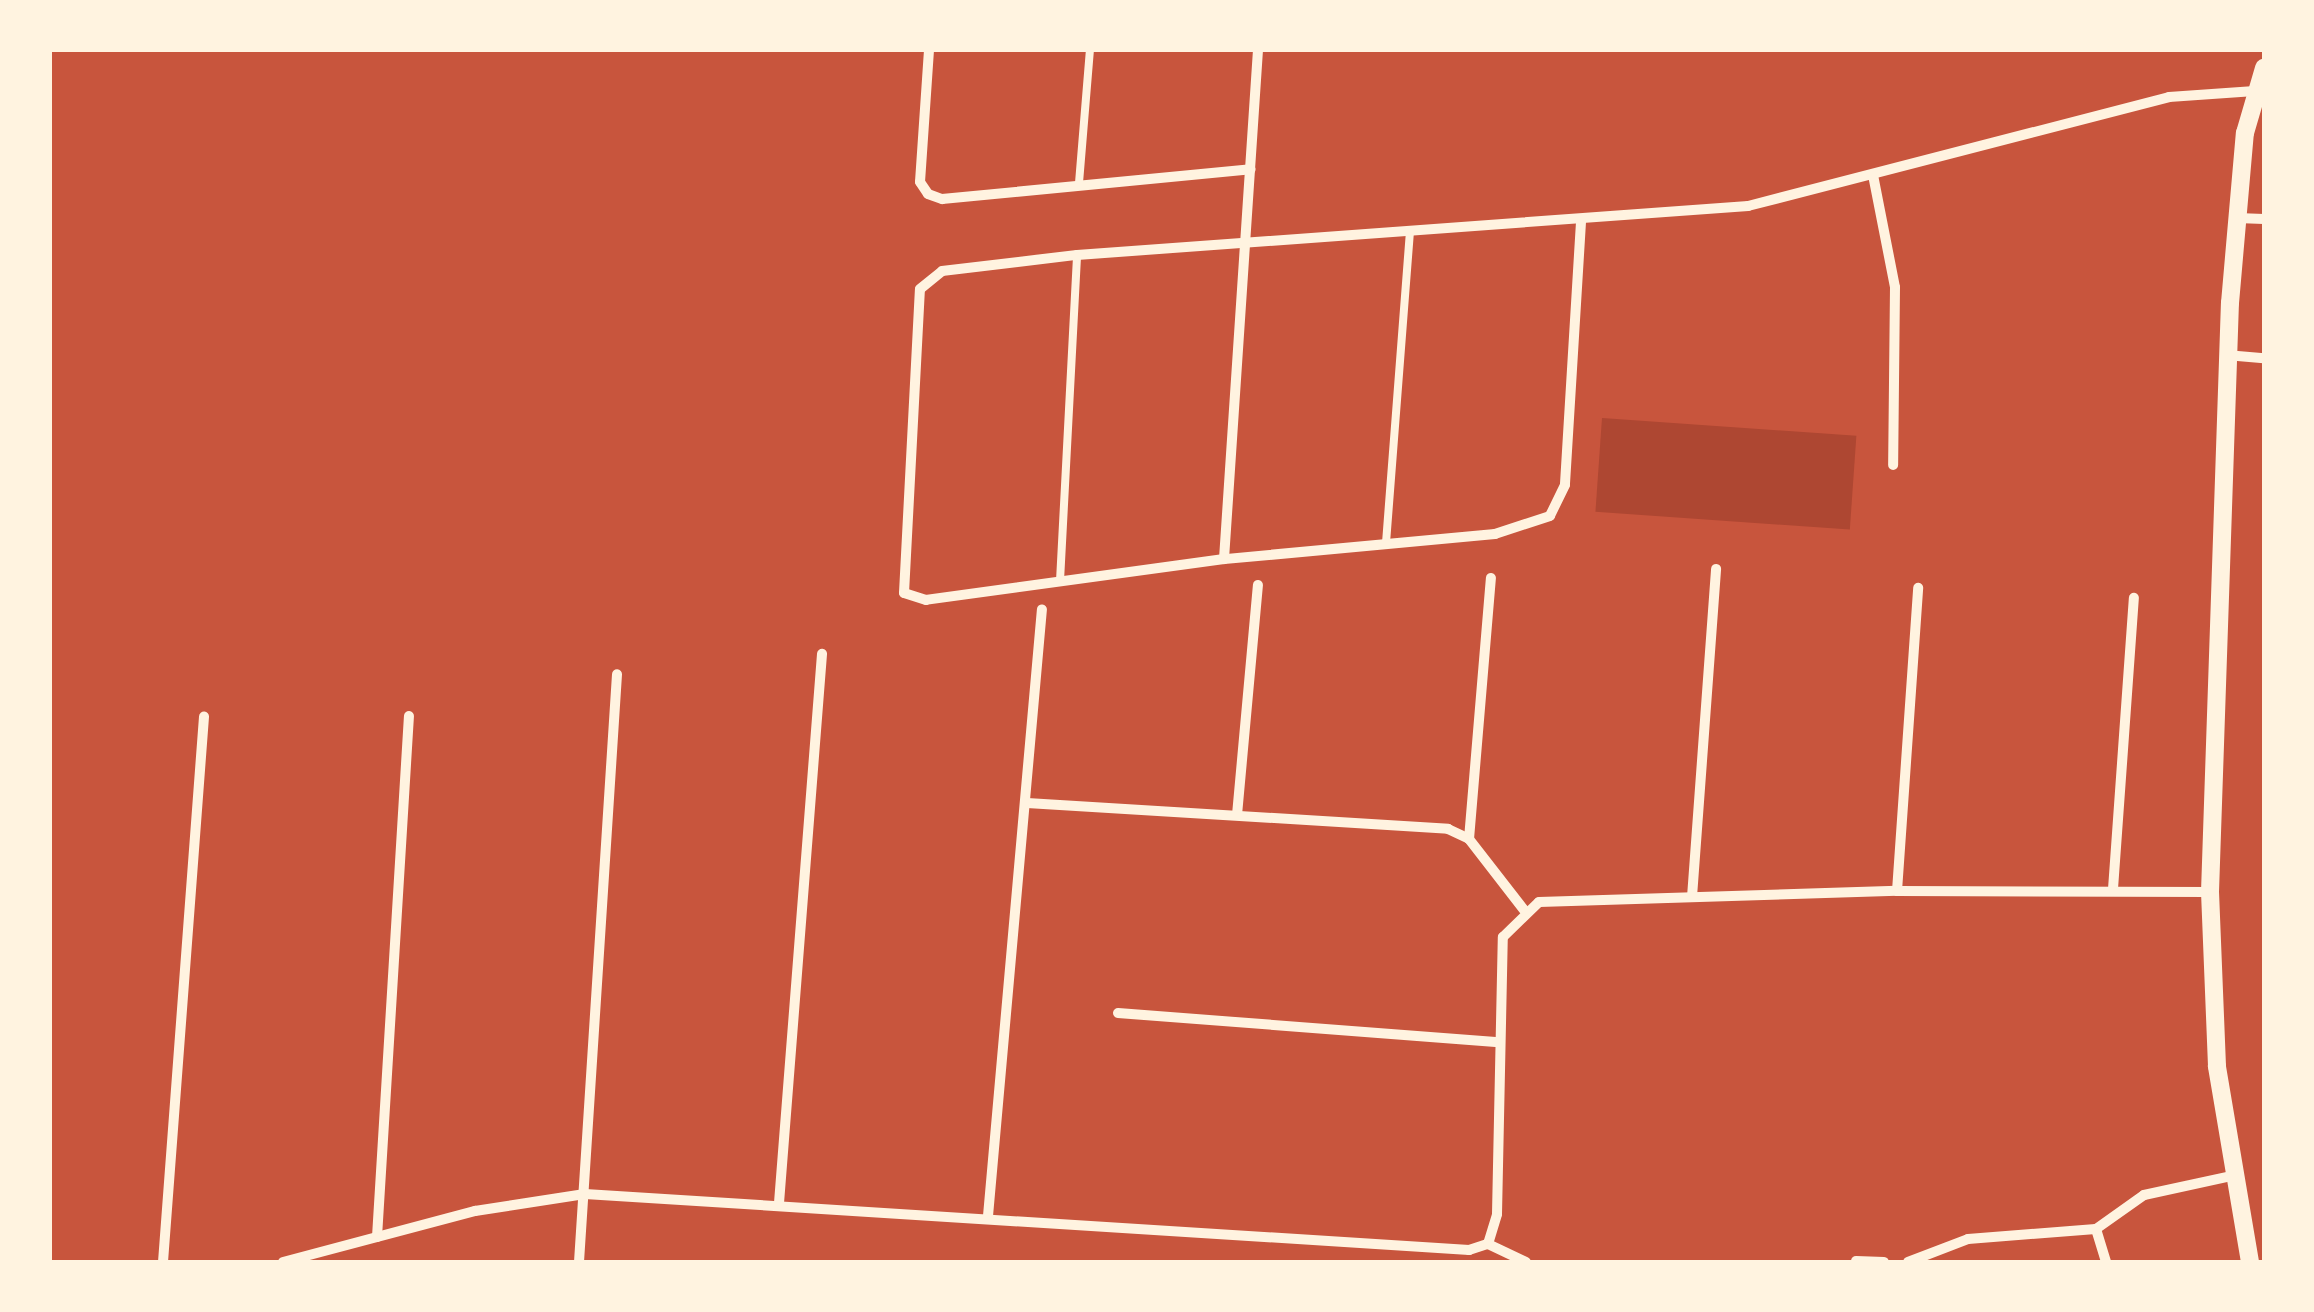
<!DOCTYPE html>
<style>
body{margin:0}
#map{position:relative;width:2314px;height:1312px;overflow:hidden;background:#c8553d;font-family:"Source Sans 3",sans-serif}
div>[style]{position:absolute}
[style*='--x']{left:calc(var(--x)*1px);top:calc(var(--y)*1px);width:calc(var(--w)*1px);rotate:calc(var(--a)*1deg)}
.green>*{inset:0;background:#ae4732;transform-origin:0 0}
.service>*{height:8px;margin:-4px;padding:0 4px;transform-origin:4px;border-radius:4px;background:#fff3e0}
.minor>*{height:10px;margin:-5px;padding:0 5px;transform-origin:5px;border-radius:5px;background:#fff3e0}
.tertiary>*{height:18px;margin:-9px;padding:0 9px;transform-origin:9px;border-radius:9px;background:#fff3e0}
span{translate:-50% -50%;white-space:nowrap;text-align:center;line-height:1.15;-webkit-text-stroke:9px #fff3e0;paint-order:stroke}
.frame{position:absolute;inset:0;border:52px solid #fff3e0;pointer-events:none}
</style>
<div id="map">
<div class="green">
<i style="left:1602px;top:418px;width:255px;height:94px;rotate:4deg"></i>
</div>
<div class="service">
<i style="--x:1079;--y:183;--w:133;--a:-85.3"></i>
<i style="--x:1386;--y:543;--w:312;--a:-85.6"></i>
<i style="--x:1060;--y:581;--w:326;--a:-87"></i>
</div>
<div class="minor">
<i style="--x:929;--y:50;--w:132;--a:93.9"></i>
<i style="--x:920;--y:182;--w:14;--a:56"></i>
<i style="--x:928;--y:194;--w:15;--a:20"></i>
<i style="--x:942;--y:199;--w:310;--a:-5.5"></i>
<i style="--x:1873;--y:175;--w:114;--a:78.9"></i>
<i style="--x:1895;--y:287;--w:178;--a:90.6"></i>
<i style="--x:2237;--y:218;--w:27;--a:2"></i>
<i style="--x:1581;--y:222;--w:263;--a:93.5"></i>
<i style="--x:1565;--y:485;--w:34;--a:116"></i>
<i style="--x:1550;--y:516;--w:58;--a:161.9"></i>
<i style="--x:1495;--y:534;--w:272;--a:174.7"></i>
<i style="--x:1224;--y:559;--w:301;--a:172.2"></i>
<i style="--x:926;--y:600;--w:23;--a:-162"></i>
<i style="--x:904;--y:593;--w:304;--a:-87"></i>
<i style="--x:920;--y:289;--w:28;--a:-39"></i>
<i style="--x:942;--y:271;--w:136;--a:-6.8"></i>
<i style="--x:1077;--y:255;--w:673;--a:-4.18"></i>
<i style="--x:1748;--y:206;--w:435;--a:-14.5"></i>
<i style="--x:2169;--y:97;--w:86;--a:-4"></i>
<i style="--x:2226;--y:355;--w:38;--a:5"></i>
<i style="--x:1224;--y:559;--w:510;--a:-86.18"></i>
<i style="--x:1027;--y:803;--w:422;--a:3.5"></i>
<i style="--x:1448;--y:829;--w:23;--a:25"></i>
<i style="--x:1469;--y:839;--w:90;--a:52.2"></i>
<i style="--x:1237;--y:815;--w:231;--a:-84.8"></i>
<i style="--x:1469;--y:839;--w:262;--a:-85.2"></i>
<i style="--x:2113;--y:889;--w:292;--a:-85.9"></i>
<i style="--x:1897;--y:891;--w:304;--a:-86"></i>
<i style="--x:1692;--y:897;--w:329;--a:-85.8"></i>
<i style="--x:1118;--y:1013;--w:382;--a:4.4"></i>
<i style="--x:779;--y:1203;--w:551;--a:-85.52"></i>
<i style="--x:988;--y:1216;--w:609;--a:-84.92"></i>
<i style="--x:2096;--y:1229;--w:34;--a:73"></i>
<i style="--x:377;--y:1237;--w:522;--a:-86.49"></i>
<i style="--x:1488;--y:1244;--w:42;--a:25.3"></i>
<i style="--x:1856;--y:1261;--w:28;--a:2"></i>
<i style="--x:163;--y:1262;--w:547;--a:-85.7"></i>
<i style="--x:283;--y:1262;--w:199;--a:-14.9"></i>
<i style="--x:475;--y:1211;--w:111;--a:-8.8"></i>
<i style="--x:585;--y:1194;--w:886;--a:3.62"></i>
<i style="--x:1469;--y:1250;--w:20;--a:-18"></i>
<i style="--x:1488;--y:1244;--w:31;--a:-73"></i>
<i style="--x:1497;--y:1214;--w:277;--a:-88.8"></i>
<i style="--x:1503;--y:937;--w:50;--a:-44.2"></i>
<i style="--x:1539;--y:902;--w:358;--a:-1.8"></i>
<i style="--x:1897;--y:891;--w:313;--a:0.2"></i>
<i style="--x:579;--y:1262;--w:589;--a:-86.3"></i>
<i style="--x:1908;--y:1262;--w:64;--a:-21"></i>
<i style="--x:1968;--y:1239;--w:128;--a:-4.5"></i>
<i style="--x:2096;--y:1229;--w:59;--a:-35.3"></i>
<i style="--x:2144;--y:1195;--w:90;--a:-12.2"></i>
</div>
<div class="tertiary">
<i style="--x:2250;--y:1262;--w:199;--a:-99.6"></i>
<i style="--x:2217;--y:1066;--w:174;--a:-92.3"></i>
<i style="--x:2210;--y:892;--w:589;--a:-88.06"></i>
<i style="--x:2230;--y:303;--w:171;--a:-85"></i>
<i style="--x:2245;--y:133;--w:68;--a:-73.7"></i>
</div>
<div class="frame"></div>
</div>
